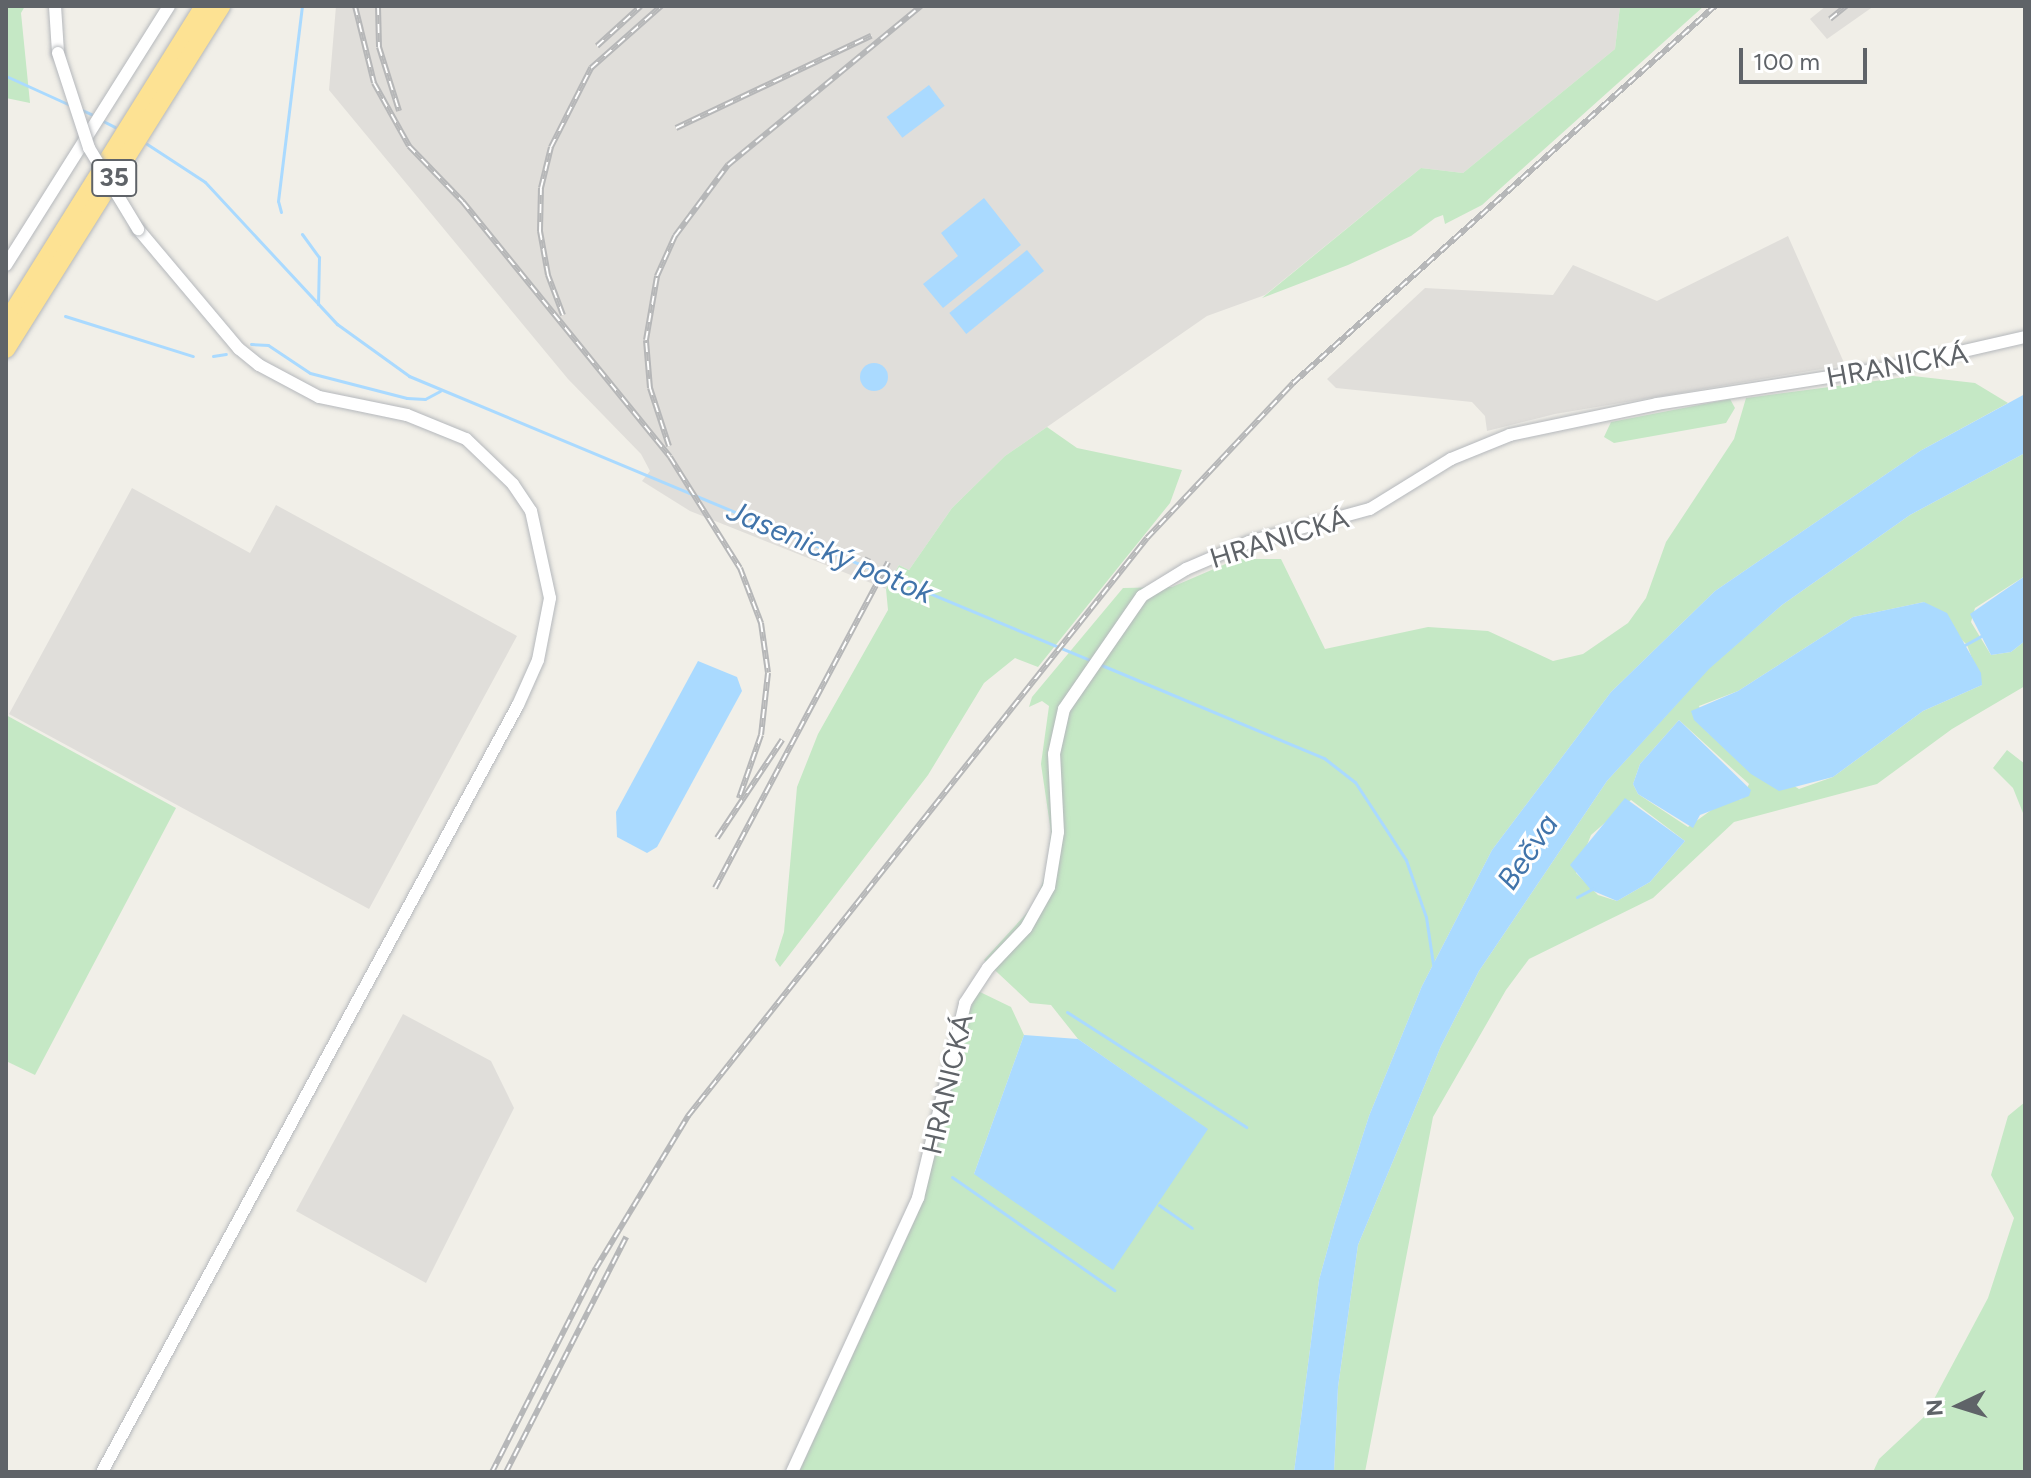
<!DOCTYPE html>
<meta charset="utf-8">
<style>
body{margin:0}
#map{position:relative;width:2031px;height:1478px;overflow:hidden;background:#f1efe8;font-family:Figtree,sans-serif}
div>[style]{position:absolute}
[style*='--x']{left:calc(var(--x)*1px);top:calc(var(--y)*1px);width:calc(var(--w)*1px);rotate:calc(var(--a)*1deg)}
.industrial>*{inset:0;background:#e0deda}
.green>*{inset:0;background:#c5e8c5}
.water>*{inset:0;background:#aadaff;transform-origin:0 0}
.round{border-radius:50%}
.stream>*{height:3px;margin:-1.5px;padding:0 1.5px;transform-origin:1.5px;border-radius:1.5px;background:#aadaff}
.roads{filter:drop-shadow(0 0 2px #b5b8bc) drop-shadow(0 0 2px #b5b8bc)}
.minor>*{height:12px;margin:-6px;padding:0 6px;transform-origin:6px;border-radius:6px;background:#fff}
.highway>*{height:18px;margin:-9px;padding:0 9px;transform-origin:9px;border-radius:9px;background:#fde293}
.rail>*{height:6px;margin-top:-3px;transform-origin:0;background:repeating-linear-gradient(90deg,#fff 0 9px,#b6b7b8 0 18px);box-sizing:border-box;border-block:2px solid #b6b7b8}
.bridges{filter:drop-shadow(0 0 2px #b5b8bc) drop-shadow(0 0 2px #b5b8bc)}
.minor-bridge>*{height:12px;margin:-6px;padding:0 6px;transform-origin:6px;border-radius:6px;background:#fff}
span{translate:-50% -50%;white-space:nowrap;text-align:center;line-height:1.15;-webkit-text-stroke:6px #fff;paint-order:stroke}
.shield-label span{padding:2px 6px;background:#fff;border:2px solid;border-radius:6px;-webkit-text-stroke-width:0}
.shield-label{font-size:26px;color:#5f6368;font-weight:700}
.street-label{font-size:28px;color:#5f6368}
.water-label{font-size:30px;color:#4174aa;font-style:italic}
.frame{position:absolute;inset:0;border:8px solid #5f6368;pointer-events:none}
.north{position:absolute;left:1919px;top:1366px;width:80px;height:80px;-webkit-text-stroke:6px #fff;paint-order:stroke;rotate:266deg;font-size:22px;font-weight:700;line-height:32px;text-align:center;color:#5f6368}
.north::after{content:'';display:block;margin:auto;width:28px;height:36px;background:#5f6368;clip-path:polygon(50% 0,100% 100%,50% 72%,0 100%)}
.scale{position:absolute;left:1739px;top:48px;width:128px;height:36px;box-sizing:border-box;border:4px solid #5f6368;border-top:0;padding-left:10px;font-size:24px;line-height:28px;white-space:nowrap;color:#5f6368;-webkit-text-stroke:6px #fff;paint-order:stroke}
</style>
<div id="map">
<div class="industrial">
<i style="clip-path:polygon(336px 6px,1620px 6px,1615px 49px,1463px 173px,1421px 168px,1265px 295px,1207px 316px,1005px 456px,952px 508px,909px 570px,899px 565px,886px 589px,690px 511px,642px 481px,650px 471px,641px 454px,568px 379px,329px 90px)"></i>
<i style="clip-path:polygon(1826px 6px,1874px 6px,1827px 39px,1810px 19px)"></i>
<i style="clip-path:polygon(1788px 236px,1845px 365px,1555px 414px,1487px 431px,1485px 416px,1472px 402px,1336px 388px,1327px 379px,1425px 288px,1553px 295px,1573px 265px,1657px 301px)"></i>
<i style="clip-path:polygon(132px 488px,250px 553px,276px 505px,517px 636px,369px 909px,9px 714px)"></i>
<i style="clip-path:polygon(403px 1014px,491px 1061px,514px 1108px,426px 1283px,296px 1211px)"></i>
</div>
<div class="green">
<i style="clip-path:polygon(6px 6px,25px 6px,21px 13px,30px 103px,6px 98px)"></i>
<i style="clip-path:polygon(1620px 6px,1704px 6px,1482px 205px,1445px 224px,1443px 215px,1435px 218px,1411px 236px,1348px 265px,1262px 298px,1421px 168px,1463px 173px,1615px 49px)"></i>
<i style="clip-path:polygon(1913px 376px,1975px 383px,2008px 403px,1920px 451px,1715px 591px,1611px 692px,1492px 850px,1422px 986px,1369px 1116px,1335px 1222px,1319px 1280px,1294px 1472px,799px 1472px,917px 1215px,935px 1155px,957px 1040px,978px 991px,1011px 1007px,1024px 1035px,974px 1174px,1207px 1129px,1078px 1039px,1051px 1005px,1030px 1003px,984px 960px,1035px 904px,1047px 870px,1051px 832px,1041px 764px,1049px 706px,1042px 701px,1029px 707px,1032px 697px,1123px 588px,1172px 587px,1237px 559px,1281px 559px,1325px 649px,1428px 627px,1488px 631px,1553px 661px,1583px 654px,1628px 623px,1646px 598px,1666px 542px,1734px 439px,1746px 398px)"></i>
<i style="clip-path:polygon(1730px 399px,1735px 408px,1726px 423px,1614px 443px,1604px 437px,1611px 422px)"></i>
<i style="clip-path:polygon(1047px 427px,1077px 448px,1182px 470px,1170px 503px,1038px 667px,1015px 658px,984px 683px,928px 775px,780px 967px,775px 960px,784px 932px,797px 787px,818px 734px,888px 610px,886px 589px,899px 565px,909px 570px,952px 508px,1005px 456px)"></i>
<i style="clip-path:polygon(evenodd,2025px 453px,2025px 576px,1975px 608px,1971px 622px,1991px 655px,2011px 652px,2025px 641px,2025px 686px,1952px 729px,1877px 784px,1734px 822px,1653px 898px,1529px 959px,1506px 990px,1433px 1117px,1365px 1472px,1334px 1472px,1338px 1387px,1358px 1245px,1441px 1046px,1479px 971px,1607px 781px,1709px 668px,1782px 605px,1910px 515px,2025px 453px,1924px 602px,1967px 645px,1982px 685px,1923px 711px,1833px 777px,1799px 789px,1708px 733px,1699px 706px,1738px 691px,1853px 617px,1924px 602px,2025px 453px,1679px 720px,1749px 784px,1742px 799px,1721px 803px,1688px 827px,1638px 794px,1633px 784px,1640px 764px,1679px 720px,2025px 453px,1631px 800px,1685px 841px,1650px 882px,1617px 901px,1598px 895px,1576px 873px,1591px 835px,1631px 800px)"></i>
<i style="clip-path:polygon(6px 715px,176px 808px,35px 1075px,6px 1061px)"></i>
<i style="clip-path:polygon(2007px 750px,2025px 764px,2025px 818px,2013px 788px,1993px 768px)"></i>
<i style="clip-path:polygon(2025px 1102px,2025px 1472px,1873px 1472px,1879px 1459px,1925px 1416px,1988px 1298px,2014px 1218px,1991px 1175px,2008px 1116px)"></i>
</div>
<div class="water">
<i style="left:929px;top:85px;width:26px;height:53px;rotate:53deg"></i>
<i style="clip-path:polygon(984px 198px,1021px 245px,943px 308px,923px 284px,958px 256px,941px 233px)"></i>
<i style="left:1027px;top:250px;width:27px;height:100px;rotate:51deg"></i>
<i class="round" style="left:860px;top:363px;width:28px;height:28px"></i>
<i style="clip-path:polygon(2025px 394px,2025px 453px,1910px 515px,1782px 605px,1709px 669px,1607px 781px,1479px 971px,1441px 1046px,1358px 1245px,1338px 1387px,1334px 1472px,1294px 1472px,1319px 1280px,1335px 1222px,1369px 1116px,1422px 986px,1492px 850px,1611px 692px,1715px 591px,1920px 451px)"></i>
<i style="clip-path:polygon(2025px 576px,2025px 641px,2011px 652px,1991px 655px,1970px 614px)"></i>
<i style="clip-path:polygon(1924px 602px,1947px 613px,1981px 673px,1982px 685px,1923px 711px,1833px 777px,1779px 791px,1751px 774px,1694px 720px,1691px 711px,1738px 691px,1853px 617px)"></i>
<i style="clip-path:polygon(698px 661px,737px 677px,742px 691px,657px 847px,647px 853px,617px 837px,616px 812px)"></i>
<i style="clip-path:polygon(1679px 720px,1751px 790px,1749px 796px,1700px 815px,1693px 828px,1638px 794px,1633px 784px,1640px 764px)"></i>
<i style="clip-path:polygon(1625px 798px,1685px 841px,1650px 882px,1617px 901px,1591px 890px,1570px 865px)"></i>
<i style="clip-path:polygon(1024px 1035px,1078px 1039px,1208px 1129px,1113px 1270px,974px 1174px)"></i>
</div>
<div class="stream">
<i style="--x:6;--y:76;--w:72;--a:24.4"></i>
<i style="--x:82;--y:110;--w:10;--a:24"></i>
<i style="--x:103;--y:121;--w:13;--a:27"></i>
<i style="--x:147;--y:144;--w:69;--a:33.2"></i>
<i style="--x:205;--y:182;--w:194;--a:47.1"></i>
<i style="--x:337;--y:324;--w:89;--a:35.8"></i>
<i style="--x:409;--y:376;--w:740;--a:22.65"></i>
<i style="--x:281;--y:212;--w:11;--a:-105"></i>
<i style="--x:278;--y:201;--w:196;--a:-83"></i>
<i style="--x:302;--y:234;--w:29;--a:54"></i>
<i style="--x:319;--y:257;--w:47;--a:91.2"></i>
<i style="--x:65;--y:316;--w:134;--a:17.4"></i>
<i style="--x:251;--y:344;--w:17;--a:3"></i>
<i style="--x:268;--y:345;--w:50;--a:33.7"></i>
<i style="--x:310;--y:373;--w:100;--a:14.5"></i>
<i style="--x:407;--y:398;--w:18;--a:3"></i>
<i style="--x:425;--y:399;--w:17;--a:-28"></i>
<i style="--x:213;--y:356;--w:13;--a:-9"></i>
<i style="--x:1963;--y:646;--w:21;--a:-29"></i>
<i style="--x:1099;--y:664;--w:244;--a:22.7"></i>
<i style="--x:1324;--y:758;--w:39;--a:38"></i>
<i style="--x:1355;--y:782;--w:93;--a:56.8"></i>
<i style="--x:1406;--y:860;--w:60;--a:70.7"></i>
<i style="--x:1426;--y:917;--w:48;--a:81.5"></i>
<i style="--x:1577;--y:897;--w:19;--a:-28"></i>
<i style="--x:1067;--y:1012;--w:213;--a:32.7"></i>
<i style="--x:952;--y:1177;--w:198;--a:34.9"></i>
<i style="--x:1159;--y:1205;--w:40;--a:34.9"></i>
</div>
<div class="roads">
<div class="minor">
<i style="--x:55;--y:6;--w:47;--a:86.3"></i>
<i style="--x:6;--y:265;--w:306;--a:-57.8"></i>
<i style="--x:102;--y:1472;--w:873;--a:-61.53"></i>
<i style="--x:518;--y:705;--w:49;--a:-66"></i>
<i style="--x:538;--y:660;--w:63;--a:-79"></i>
<i style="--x:550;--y:598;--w:89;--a:-102.3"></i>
<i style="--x:531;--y:511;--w:32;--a:-124"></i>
<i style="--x:513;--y:484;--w:65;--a:-136.2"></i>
<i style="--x:466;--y:439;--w:64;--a:-157.9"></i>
<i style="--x:407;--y:415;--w:90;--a:-168.4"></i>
<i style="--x:319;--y:397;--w:68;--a:-151.9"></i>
<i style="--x:259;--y:365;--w:26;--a:-141"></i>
<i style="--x:239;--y:349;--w:157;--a:-130.1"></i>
<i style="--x:792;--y:1472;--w:302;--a:-65.3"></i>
<i style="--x:918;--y:1198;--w:201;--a:-76.4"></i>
<i style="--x:965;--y:1003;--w:42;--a:-56.7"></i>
<i style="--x:988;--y:968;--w:55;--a:-46.5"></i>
<i style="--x:1026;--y:928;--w:47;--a:-60.7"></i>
<i style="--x:1049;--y:887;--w:56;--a:-80.7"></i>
<i style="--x:1058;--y:832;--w:78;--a:-92.9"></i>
<i style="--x:1054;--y:754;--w:46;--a:-77.5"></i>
<i style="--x:1064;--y:709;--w:137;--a:-55.4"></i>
<i style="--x:1142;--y:596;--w:52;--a:-31.5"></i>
<i style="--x:1186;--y:569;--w:69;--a:-23.2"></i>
<i style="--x:1249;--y:542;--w:125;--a:-15.3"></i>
<i style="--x:1370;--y:509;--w:95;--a:-31.7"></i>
<i style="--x:1451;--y:459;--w:64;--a:-22.1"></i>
<i style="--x:1510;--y:435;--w:150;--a:-11.9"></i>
<i style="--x:1657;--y:404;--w:240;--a:-8.9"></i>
<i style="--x:1894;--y:367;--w:134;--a:-12.9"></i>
</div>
<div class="highway">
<i style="--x:6;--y:323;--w:374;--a:-58"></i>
<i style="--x:6;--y:349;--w:405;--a:-57.9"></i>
</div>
</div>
<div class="rail">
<i style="--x:355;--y:6;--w:79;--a:76.1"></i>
<i style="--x:374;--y:83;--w:72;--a:60.9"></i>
<i style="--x:409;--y:146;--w:78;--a:46"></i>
<i style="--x:463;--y:202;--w:328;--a:50.9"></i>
<i style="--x:670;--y:457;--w:131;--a:57.8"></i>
<i style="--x:740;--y:568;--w:59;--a:69.1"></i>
<i style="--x:761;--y:623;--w:50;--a:82"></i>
<i style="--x:768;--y:673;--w:62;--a:96.4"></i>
<i style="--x:761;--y:735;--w:67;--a:109.2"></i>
<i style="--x:378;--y:6;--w:41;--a:88.6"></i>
<i style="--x:379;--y:47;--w:67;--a:72.6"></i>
<i style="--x:1830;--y:19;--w:21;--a:-39"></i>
<i style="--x:597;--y:46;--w:59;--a:-42.3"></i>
<i style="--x:676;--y:128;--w:216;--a:-25.3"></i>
<i style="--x:563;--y:315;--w:43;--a:-110.6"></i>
<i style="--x:548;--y:275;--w:45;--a:-100.3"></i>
<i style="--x:540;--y:231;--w:43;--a:-88.7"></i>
<i style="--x:541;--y:188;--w:42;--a:-76.3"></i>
<i style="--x:551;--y:147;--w:89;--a:-63.1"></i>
<i style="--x:591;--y:68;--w:94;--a:-41.5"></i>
<i style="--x:669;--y:446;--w:61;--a:-108.1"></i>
<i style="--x:650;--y:388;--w:48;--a:-94.8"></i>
<i style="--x:646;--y:340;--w:65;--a:-80.2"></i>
<i style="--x:657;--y:276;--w:44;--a:-65.8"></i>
<i style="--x:675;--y:236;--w:89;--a:-53.3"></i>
<i style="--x:728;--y:165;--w:250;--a:-39.5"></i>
<i style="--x:861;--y:572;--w:16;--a:-63"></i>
<i style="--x:717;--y:838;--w:118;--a:-56.4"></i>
<i style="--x:715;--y:888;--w:369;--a:-62"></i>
<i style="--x:492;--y:1472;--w:229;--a:-63"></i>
<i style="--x:596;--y:1268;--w:178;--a:-58.8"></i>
<i style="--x:688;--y:1116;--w:738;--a:-51.55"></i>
<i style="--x:1147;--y:538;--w:213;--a:-46.7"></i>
<i style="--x:1293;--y:383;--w:566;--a:-41.78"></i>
<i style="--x:506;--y:1472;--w:264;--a:-62.9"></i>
</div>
<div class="bridges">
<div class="minor-bridge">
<i style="--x:58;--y:53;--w:100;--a:71.9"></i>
<i style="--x:89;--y:148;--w:95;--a:58.8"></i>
</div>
</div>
<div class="shield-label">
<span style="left:114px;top:178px">35</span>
</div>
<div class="street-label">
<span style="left:1897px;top:365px;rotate:-10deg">HRANICKÁ</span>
<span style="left:1279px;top:538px;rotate:-17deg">HRANICKÁ</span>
<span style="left:947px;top:1084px;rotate:-77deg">HRANICKÁ</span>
</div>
<div class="water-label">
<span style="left:830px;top:552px;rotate:23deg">Jasenický potok</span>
<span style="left:1528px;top:852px;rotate:-56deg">Bečva</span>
</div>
<div class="frame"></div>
<div class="north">N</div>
<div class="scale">100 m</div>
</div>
